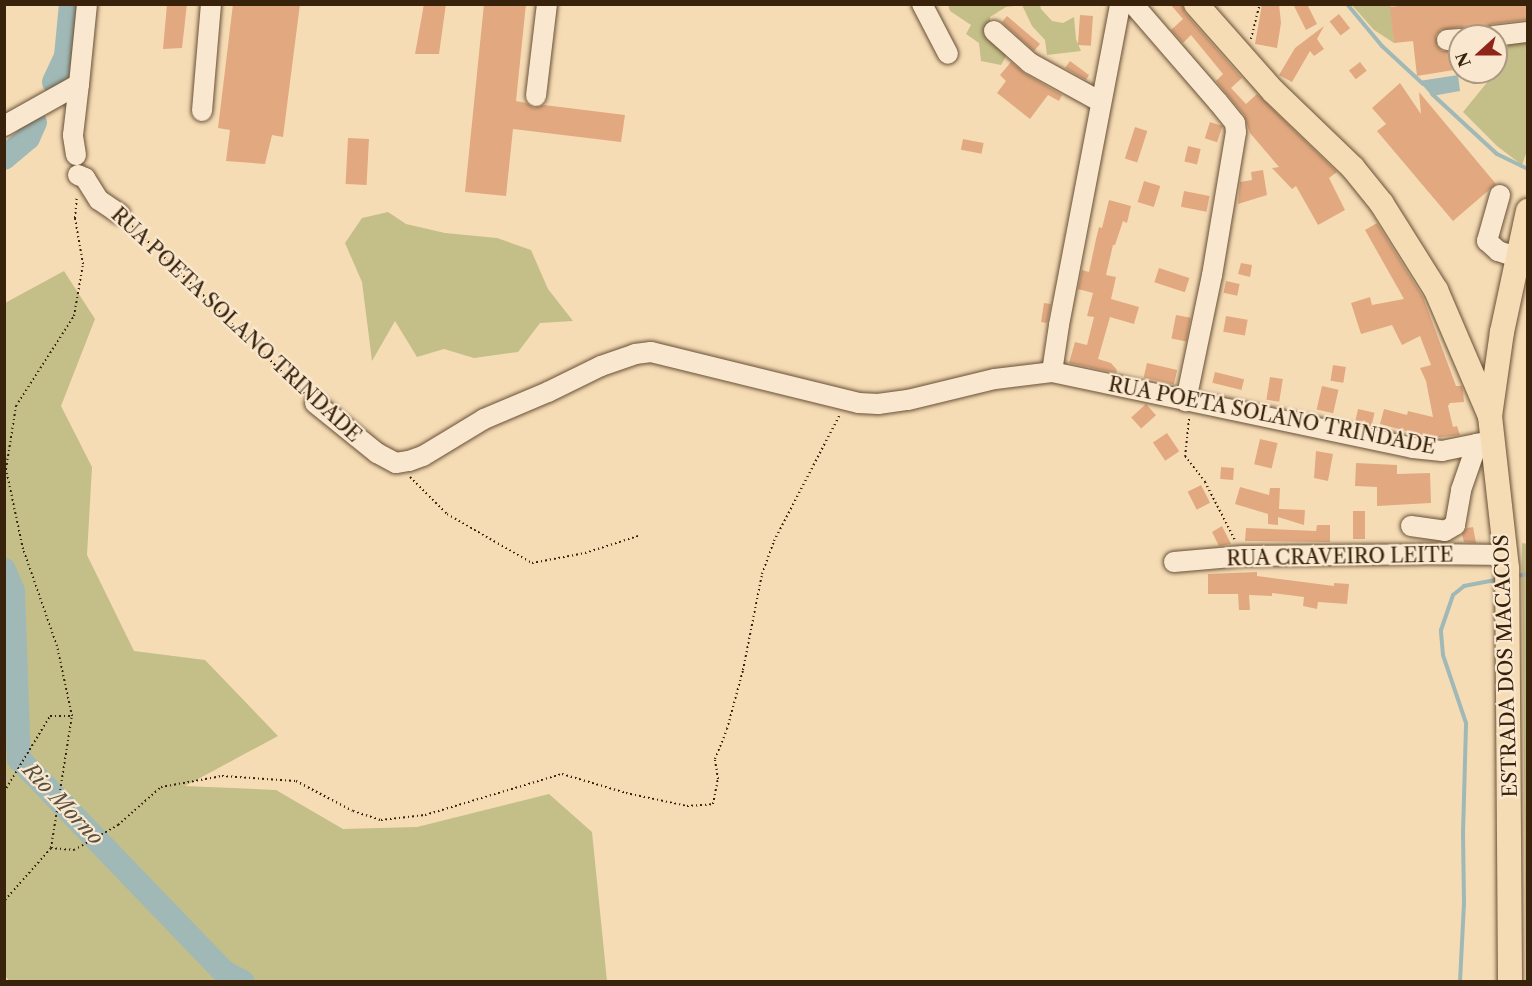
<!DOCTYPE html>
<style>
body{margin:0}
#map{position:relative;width:1532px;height:986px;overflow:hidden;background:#f6dcb5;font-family:"Libre Caslon Text",serif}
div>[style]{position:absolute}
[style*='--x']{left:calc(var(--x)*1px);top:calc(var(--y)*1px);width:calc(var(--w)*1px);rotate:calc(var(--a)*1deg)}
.green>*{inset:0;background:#c4be88}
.water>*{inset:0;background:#a0b9b7}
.stream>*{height:4px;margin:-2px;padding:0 2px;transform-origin:2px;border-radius:2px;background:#a0b9b7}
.river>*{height:24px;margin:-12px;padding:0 12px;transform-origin:12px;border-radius:12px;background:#a0b9b7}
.building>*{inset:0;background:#e2a980;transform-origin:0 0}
.path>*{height:2px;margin-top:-1px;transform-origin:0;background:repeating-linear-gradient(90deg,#39220b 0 1.5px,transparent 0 4.5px)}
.roads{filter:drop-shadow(0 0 2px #685036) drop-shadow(0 0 2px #685036)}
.minor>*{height:20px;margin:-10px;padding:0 10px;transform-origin:10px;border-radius:10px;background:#f9e8cf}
.major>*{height:24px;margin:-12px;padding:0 12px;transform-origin:12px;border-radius:12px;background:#f6dcb5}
span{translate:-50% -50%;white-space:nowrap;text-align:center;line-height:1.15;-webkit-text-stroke:4.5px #f9e8cf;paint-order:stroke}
.street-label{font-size:20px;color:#39220b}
.water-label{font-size:21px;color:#584f3f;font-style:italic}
.frame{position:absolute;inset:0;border:6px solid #39220b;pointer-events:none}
.north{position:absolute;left:1448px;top:24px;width:60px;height:60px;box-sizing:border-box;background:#f9e8cf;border:2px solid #ac9981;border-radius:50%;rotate:249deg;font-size:16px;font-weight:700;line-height:24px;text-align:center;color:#39220b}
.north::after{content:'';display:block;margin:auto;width:21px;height:27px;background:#8f2418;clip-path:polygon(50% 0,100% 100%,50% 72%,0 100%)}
</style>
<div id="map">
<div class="green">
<i style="clip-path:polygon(948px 5px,1040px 5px,1041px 9px,1052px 21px,1063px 23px,1074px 17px,1076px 39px,1081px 51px,1047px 55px,1045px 40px,1032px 26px,1022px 5px,1006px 7px,990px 17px,991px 37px,1011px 48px,1001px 65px,981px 61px,979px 43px,966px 34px,971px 25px,950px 11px)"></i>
<i style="clip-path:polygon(1352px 5px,1391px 5px,1394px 43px,1374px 30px)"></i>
<i style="clip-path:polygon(1527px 31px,1528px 148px,1522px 165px,1497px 146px,1463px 112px,1498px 69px,1513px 34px)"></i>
<i style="clip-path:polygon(388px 212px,406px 224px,445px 233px,497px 238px,531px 250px,548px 289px,573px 321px,540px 323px,518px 352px,474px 358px,444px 349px,417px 357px,395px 321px,372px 361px,362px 282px,345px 243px,362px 218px)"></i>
<i style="clip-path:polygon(64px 271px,95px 319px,61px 406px,92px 467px,87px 555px,134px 651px,205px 660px,278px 736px,185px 786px,276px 790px,343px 829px,417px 827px,549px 794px,592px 832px,607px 981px,10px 982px,5px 976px,5px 303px)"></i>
<i style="clip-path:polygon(1522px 543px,1528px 544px,1527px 982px,1526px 981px)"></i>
</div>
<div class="water">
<i style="clip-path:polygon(1458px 75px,1460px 91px,1432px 96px,1419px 81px)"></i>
</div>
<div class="stream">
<i style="--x:1347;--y:4;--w:55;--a:50.2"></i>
<i style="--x:1382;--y:46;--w:56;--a:42.8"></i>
<i style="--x:1432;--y:94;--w:88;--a:42.7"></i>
<i style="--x:1497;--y:154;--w:34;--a:26"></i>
<i style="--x:1516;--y:576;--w:12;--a:-9"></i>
<i style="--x:1460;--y:982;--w:78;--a:-87.1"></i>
<i style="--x:1464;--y:904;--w:71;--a:-90.8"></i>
<i style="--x:1463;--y:833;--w:110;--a:-88.4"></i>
<i style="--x:1466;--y:723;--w:72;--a:-108.7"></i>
<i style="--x:1443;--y:655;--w:25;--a:-95"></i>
<i style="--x:1441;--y:630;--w:37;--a:-71"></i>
<i style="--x:1453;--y:595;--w:14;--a:-39"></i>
<i style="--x:1464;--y:586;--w:37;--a:-11"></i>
</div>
<div class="river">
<i style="--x:54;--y:82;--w:29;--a:-65"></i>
<i style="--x:66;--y:56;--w:52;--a:-84.5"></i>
<i style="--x:4;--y:158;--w:31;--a:-40"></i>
<i style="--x:28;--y:138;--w:17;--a:-66"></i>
<i style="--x:4;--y:570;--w:23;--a:67"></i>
<i style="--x:13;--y:591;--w:168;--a:88"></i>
<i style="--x:19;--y:759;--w:296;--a:46.1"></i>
<i style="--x:224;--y:972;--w:21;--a:28"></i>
</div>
<div class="building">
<i style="clip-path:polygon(167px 4px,187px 4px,182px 48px,163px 49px)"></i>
<i style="clip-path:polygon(233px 4px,300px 4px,283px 137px,272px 135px,265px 164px,226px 161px,230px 130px,218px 128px)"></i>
<i style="clip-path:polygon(424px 4px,446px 4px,439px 54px,415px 54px)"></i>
<i style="clip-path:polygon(484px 4px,526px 4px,516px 101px,526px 103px,534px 108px,544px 105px,625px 115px,621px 142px,513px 129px,506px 196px,465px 192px)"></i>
<i style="clip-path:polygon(1170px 4px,1182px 4px,1185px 13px,1242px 78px,1231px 88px,1246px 104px,1257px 94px,1337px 172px,1329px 178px,1345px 210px,1318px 225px,1296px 186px,1292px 189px,1272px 168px,1279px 167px,1250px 133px,1244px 115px,1216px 81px,1223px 74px,1191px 35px,1183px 43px,1171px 30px,1183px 19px)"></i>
<i style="clip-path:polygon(1262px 4px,1279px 4px,1281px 23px,1277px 48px,1255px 44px)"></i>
<i style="clip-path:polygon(1293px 4px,1307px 4px,1317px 24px,1306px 30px)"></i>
<i style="clip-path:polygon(1414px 4px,1527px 4px,1527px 20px,1492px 24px,1483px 33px,1471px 34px,1460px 27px,1441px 30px,1436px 35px,1437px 46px,1442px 51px,1460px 51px,1460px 69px,1417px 76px,1413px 41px,1394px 43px,1390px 7px)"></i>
<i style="left:1339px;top:14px;width:18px;height:12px;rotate:52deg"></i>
<i style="left:1080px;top:15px;width:13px;height:30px;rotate:4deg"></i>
<i style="clip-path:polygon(1007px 16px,1040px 44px,1034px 51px,1002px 22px)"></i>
<i style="clip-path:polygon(1324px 26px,1317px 39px,1324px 49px,1314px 56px,1310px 51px,1292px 82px,1279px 75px,1295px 48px)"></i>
<i style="clip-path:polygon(1070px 61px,1089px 75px,1086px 80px,1065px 68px)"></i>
<i style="clip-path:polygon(1011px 62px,1024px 73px,1062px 95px,1059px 101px,1048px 95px,1030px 119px,997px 93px,1006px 81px,1000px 75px)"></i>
<i style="left:1360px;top:62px;width:11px;height:14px;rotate:52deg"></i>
<i style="clip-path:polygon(1400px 83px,1421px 114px,1419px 92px,1496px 184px,1453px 221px,1377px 131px,1386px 124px,1372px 108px)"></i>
<i style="left:1210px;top:122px;width:13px;height:17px;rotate:18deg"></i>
<i style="left:1135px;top:127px;width:13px;height:33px;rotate:18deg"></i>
<i style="left:348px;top:138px;width:21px;height:46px;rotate:3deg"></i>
<i style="left:963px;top:139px;width:21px;height:11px;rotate:11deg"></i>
<i style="left:1188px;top:146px;width:13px;height:16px;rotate:13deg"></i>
<i style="clip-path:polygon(1263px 170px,1267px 195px,1238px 204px,1240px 182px,1252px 180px,1251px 172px)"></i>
<i style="left:1144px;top:181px;width:17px;height:22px;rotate:17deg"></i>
<i style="left:1184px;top:191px;width:26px;height:16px;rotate:11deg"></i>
<i style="clip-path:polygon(1109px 200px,1131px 206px,1127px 223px,1123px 221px,1115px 245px,1113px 245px,1106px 275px,1116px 277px,1111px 299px,1139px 307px,1134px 324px,1110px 317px,1098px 359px,1111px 363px,1117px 370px,1116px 373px,1069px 363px,1075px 342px,1087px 345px,1094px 317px,1087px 316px,1093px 293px,1078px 289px,1082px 270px,1089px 272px,1096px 239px,1099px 227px,1102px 228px)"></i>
<i style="clip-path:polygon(1377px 223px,1423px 297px,1456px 386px,1462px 386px,1463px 390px,1464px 402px,1450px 403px,1448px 406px,1453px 427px,1457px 426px,1460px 435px,1433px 438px,1380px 424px,1384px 409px,1407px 415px,1408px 411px,1433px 417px,1426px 381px,1420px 368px,1431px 365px,1420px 336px,1402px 345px,1392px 325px,1361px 334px,1351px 303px,1370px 297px,1372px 305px,1404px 299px,1365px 230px)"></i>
<i style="clip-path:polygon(1241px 263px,1252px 265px,1250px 277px,1238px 274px)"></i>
<i style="left:1159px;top:268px;width:32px;height:15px;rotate:18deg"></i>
<i style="left:1226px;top:281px;width:14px;height:12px;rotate:12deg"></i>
<i style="clip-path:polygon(1044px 303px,1051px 304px,1047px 323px,1041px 322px)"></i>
<i style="left:1176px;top:315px;width:15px;height:24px;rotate:11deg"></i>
<i style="left:1226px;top:316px;width:22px;height:16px;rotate:10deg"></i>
<i style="left:1147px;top:363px;width:31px;height:15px;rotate:13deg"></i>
<i style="left:1333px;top:365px;width:13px;height:16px;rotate:9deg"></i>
<i style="left:1215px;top:372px;width:30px;height:11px;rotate:14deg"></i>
<i style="left:1270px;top:377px;width:13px;height:23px;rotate:9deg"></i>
<i style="left:1322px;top:386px;width:17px;height:24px;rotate:13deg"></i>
<i style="left:1146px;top:404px;width:15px;height:20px;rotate:48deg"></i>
<i style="left:1358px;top:409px;width:17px;height:14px;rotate:13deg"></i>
<i style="left:1167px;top:433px;width:22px;height:17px;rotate:56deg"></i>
<i style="left:1260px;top:439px;width:18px;height:26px;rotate:13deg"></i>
<i style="clip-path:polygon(1316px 451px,1333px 454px,1328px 481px,1314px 478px)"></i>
<i style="clip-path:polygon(1356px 463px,1397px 465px,1397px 474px,1430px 473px,1431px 503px,1377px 506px,1377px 487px,1355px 486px)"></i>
<i style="left:1221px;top:467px;width:13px;height:12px;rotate:4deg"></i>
<i style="left:1201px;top:485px;width:20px;height:15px;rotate:63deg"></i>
<i style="clip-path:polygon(1240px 487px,1269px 495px,1270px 488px,1280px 488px,1279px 509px,1305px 510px,1304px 525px,1278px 517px,1278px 525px,1268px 524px,1268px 514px,1235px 504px)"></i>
<i style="left:1353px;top:511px;width:12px;height:28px"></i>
<i style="clip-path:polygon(1317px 525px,1330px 525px,1330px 542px,1245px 541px,1246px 528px,1316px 531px)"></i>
<i style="clip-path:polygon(1222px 526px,1231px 544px,1219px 546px,1212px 532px)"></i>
<i style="clip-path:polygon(1473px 527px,1476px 543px,1464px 542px,1462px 534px,1467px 528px)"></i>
<i style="clip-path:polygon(1257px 572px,1257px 576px,1334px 586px,1334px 583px,1349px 584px,1347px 604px,1318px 602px,1317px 609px,1303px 606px,1304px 597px,1272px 593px,1272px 596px,1249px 595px,1250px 610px,1239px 610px,1238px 594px,1208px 594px,1208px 574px)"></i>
</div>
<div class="path">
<i style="--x:1251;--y:39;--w:36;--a:-76"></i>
<i style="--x:132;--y:226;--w:240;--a:44.2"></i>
<i style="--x:1189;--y:419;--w:37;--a:96"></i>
<i style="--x:1185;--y:456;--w:33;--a:52"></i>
<i style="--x:1205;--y:482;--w:65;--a:62.7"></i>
<i style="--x:410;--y:477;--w:52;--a:45"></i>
<i style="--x:447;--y:514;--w:98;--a:30"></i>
<i style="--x:532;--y:563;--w:54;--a:-10.7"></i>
<i style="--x:585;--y:553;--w:56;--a:-17.8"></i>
<i style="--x:4;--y:792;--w:89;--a:-58.8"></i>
<i style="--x:50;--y:716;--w:22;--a:0"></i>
<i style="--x:51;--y:848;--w:23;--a:5"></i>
<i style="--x:74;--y:850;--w:51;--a:-29.6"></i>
<i style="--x:118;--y:825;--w:57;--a:-41.5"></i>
<i style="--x:161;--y:787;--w:62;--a:-10.2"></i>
<i style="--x:222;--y:776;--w:74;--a:3.9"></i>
<i style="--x:296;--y:781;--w:64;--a:27.8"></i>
<i style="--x:353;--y:811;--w:29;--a:18"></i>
<i style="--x:381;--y:820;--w:44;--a:-6.5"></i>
<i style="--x:425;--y:815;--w:143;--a:-16.7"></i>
<i style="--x:562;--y:774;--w:67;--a:16.5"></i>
<i style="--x:626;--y:793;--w:62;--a:12"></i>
<i style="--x:687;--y:806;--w:26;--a:-4"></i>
<i style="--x:713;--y:804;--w:25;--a:-79"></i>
<i style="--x:718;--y:779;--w:20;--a:-99"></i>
<i style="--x:715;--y:759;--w:32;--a:-68"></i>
<i style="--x:727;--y:729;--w:61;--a:-74.8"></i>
<i style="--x:743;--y:670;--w:98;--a:-78.8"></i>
<i style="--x:762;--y:574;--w:35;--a:-70"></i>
<i style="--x:774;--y:541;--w:141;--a:-62.5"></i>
<i style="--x:4;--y:904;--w:4;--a:-76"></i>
<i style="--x:5;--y:900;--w:69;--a:-48.5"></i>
<i style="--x:51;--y:848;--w:134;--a:-81"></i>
<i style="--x:72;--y:716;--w:72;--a:-102.1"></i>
<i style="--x:57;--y:646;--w:103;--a:-109.3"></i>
<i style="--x:23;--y:549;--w:82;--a:-102"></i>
<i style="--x:6;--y:469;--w:64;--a:-81"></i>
<i style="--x:16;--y:406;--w:107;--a:-57.2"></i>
<i style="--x:74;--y:316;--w:53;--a:-80.2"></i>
<i style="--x:83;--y:264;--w:47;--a:-99.9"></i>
<i style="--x:75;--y:218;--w:22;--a:-85"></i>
</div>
<div class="roads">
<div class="minor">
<i style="--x:922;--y:4;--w:56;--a:62.5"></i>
<i style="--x:1133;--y:4;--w:130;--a:49.1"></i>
<i style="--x:1218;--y:102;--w:27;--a:51"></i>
<i style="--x:1235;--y:123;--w:9;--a:84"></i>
<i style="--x:1236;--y:132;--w:145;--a:99.5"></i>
<i style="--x:1212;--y:275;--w:129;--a:101.7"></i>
<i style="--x:994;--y:31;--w:48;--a:41.6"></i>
<i style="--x:1030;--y:63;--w:81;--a:28.8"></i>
<i style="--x:1494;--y:36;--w:34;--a:-7"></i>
<i style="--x:1447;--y:40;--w:13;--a:-4"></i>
<i style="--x:536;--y:96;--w:93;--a:-83.2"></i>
<i style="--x:202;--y:111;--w:107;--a:-85.2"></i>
<i style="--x:4;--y:126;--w:86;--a:-29.2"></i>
<i style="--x:79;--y:84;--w:80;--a:-84.3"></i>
<i style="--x:76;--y:155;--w:20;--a:-99"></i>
<i style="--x:73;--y:135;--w:51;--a:-83.3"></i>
<i style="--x:78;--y:175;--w:8;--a:23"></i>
<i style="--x:85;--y:178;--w:26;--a:58"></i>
<i style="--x:99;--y:200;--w:25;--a:34"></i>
<i style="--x:1500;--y:195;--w:48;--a:105.8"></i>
<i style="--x:1487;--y:241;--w:15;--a:42"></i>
<i style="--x:1498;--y:251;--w:20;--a:18"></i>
<i style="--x:1052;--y:372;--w:48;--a:-81.5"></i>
<i style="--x:1059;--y:325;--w:327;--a:-79.2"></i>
<i style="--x:315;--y:403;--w:80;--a:38.9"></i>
<i style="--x:377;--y:453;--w:21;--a:28"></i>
<i style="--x:396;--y:463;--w:13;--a:-9"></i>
<i style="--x:409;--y:461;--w:15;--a:-20"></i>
<i style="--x:423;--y:456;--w:71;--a:-31.2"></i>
<i style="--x:484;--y:419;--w:69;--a:-22.9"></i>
<i style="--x:548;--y:392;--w:59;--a:-26.1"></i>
<i style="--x:601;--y:366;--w:36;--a:-19"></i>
<i style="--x:635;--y:354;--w:16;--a:-7"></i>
<i style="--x:651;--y:352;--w:214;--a:13.8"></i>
<i style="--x:859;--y:403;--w:19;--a:3"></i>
<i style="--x:878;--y:404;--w:30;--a:-8"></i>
<i style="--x:908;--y:400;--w:89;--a:-13.6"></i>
<i style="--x:995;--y:379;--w:57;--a:-7"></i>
<i style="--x:1052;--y:372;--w:369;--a:11.9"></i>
<i style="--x:1413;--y:448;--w:29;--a:6"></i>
<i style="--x:1442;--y:451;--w:50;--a:-11.5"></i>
<i style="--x:1411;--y:526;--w:34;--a:8"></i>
<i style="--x:1445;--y:531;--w:12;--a:-31"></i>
<i style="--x:1455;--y:525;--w:36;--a:-80"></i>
<i style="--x:1461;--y:490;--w:49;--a:-70.8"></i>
<i style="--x:1174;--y:562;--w:69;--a:-5"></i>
<i style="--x:1243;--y:556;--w:179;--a:-0.6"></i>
<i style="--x:1422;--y:554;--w:84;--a:0.7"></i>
</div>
<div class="major">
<i style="--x:1196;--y:4;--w:116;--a:48.5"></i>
<i style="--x:1273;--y:91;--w:111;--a:43.9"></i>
<i style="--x:1353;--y:168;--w:46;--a:51.1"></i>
<i style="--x:1382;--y:204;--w:102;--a:57.9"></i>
<i style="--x:1436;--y:290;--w:137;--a:66.8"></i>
<i style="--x:1510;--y:982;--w:414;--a:-90.4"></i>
<i style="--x:1507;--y:568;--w:153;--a:-96.4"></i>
<i style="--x:1490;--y:416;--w:85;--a:-81.9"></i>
<i style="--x:1502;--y:332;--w:124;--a:-77.9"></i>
</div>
</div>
<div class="street-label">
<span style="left:236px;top:325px;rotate:43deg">RUA POETA SOLANO TRINDADE</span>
<span style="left:1272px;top:416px;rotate:11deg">RUA POETA SOLANO TRINDADE</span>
<span style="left:1340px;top:557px;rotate:-1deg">RUA CRAVEIRO LEITE</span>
<span style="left:1506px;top:666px;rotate:-92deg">ESTRADA DOS MACACOS</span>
</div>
<div class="water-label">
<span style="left:63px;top:804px;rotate:46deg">Rio Morno</span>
</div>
<div class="frame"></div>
<div class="north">N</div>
</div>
